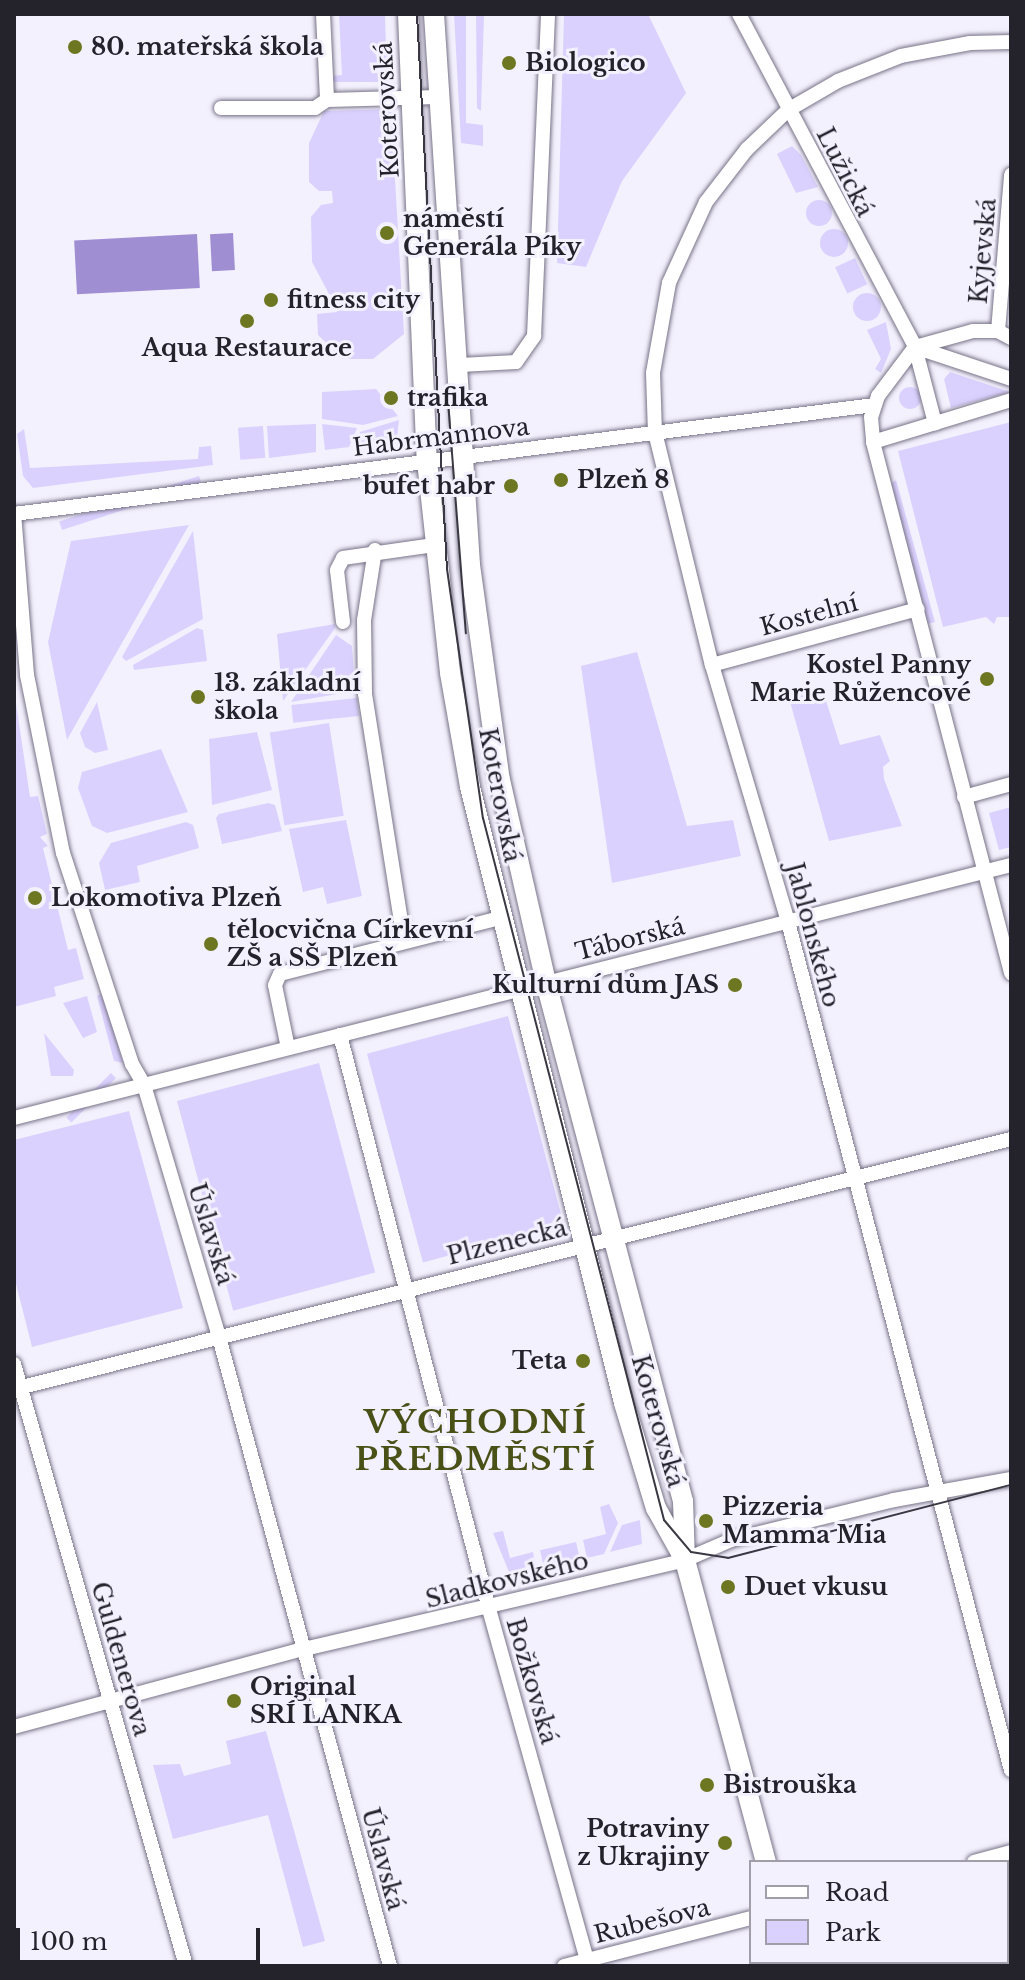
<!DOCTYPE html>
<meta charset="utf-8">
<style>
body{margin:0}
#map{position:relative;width:1025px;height:1980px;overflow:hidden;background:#f4f1fe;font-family:"Libre Baskerville",serif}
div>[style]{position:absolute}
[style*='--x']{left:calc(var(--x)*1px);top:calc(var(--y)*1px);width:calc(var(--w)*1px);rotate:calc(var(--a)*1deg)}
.green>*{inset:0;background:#dbd1fe;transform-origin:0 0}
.round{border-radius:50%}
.water>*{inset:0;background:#a08ed2;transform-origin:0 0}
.roads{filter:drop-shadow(0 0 2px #787387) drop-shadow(0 0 2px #787387)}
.street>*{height:14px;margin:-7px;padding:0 7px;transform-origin:7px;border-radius:7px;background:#fff}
.secondary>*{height:20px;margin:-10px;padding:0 10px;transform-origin:10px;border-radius:10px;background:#fff}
.tram>*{height:2px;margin:-1px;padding:0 1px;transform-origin:1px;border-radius:1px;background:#3a3842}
.dots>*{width:22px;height:22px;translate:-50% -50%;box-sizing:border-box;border:4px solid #f4f1fe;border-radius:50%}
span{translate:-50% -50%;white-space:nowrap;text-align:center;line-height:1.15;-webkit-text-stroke:6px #f4f1fe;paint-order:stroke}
.poi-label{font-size:24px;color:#24222b;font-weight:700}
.left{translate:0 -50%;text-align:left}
.right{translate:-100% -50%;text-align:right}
.street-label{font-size:24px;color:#24222b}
.district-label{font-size:32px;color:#4a5117;font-weight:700;letter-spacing:2px}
.frame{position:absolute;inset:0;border:16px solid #24222b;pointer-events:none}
.legend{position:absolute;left:749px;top:1860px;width:260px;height:104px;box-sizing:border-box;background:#f4f1fe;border:2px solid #a19eaa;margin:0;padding:10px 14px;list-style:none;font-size:24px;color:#24222b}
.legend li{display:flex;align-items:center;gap:16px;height:40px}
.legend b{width:40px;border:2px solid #a19eaa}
.scale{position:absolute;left:16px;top:1928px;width:244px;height:36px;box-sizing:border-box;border:4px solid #24222b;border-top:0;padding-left:10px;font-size:24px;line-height:28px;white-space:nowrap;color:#24222b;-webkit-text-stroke:6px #f4f1fe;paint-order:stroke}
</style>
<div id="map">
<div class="green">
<i style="clip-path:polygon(339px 14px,385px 14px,387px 82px,332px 82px,332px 76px,342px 75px)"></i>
<i style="clip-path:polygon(454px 14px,466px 14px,466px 123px,483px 125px,483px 146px,461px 143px)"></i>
<i style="clip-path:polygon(476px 14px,484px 14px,481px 111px,477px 108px)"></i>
<i style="clip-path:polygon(564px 14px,648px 14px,686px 93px,622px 181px,586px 267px,557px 263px)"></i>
<i style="clip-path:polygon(391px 109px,404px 334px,373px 359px,343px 359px,318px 335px,317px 314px,337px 312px,337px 296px,329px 294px,312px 262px,311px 217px,321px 205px,333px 203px,332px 191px,319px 191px,309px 182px,309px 143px,324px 111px)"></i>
<i style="clip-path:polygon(792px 146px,801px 155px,818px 187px,796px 193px,777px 154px)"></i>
<i class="round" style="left:806px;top:200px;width:26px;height:26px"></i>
<i class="round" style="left:820px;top:229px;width:28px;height:28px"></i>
<i style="left:855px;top:258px;width:29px;height:22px;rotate:65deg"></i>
<i class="round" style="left:853px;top:293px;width:28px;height:28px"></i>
<i style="clip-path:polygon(886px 322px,891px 349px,881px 373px,875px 369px,881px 359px,867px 330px)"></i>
<i style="clip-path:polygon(950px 372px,1010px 392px,951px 408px,944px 379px)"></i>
<i class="round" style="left:899px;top:387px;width:22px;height:22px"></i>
<i style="clip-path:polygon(376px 389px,398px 416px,363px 425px,322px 419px,322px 392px)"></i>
<i style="clip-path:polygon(399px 420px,397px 437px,357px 447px,360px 432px)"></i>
<i style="clip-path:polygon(1011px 422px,1011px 617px,997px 617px,994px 624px,986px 617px,943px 627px,898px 451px)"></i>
<i style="clip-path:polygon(316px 424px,316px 452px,269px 458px,267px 426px)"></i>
<i style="clip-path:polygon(322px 424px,357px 428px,349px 447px,325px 450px)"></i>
<i style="left:263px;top:426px;width:32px;height:25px;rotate:86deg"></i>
<i style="clip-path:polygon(24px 429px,30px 468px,198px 459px,199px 447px,211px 446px,213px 465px,33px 488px,23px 476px,17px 434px)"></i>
<i style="left:199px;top:476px;width:9px;height:147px;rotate:72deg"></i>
<i style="clip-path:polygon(896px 480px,935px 622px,927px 624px,890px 484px)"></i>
<i style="clip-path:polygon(189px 525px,68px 738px,67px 740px,48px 642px,71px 541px)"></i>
<i style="clip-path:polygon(193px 531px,203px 619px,126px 661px,122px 657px)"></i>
<i style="clip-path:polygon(335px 624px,335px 628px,283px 701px,277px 634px)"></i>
<i style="clip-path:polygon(197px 628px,203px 630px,207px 661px,134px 670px,133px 665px)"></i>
<i style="clip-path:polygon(336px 635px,352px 646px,355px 691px,291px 702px)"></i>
<i style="clip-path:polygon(637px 652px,687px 826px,733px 820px,741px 856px,612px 883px,581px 666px)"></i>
<i style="clip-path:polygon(14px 690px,30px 797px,38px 796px,47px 834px,40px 837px,48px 846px,43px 848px,68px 950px,76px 948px,84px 979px,54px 987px,56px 996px,14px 1007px)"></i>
<i style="clip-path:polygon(823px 691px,840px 745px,880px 735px,890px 761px,883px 767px,884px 779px,902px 826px,829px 841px,789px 698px)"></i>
<i style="left:357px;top:698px;width:18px;height:66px;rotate:84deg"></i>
<i style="clip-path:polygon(97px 702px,108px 750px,95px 753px,85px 747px,80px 733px)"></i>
<i style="left:329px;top:723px;width:94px;height:60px;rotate:81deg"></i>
<i style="clip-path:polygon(257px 732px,272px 790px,212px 805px,209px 739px)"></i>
<i style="clip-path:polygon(161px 749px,188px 812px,107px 833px,92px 826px,78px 788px,82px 772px)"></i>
<i style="clip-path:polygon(268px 803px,275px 805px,282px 831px,222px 844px,216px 818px,219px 814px)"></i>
<i style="clip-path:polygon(1011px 807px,1011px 847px,999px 850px,989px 813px)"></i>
<i style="clip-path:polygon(346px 820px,362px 896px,327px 904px,323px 887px,303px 892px,289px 829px)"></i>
<i style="clip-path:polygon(186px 822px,193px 825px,199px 848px,137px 866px,140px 882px,105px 890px,99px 863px,111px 843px)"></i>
<i style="clip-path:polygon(103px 992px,123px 1063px,114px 1061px,97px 996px)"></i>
<i style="clip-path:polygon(87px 996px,97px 1032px,83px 1038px,63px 1003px)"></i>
<i style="left:508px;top:1016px;width:216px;height:146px;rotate:75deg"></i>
<i style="clip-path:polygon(44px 1033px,74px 1070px,73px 1076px,51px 1076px)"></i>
<i style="left:319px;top:1063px;width:217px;height:147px;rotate:75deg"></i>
<i style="left:111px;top:1073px;width:7px;height:63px;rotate:45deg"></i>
<i style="clip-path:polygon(129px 1111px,183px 1308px,32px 1347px,14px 1276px,14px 1140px)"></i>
<i style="clip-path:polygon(609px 1504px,618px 1523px,604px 1554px,587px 1558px,583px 1540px,606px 1534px,600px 1507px)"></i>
<i style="clip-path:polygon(640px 1520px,642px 1544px,610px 1552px,622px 1525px)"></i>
<i style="clip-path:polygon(503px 1531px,510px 1558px,533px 1552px,537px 1571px,511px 1577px,493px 1533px)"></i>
<i style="left:576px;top:1542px;width:18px;height:37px;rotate:77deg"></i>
<i style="clip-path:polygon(266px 1731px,325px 1941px,303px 1947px,268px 1815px,173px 1839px,153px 1765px,180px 1764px,184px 1776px,231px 1764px,226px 1741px)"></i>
</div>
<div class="water">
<i style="left:233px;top:233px;width:37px;height:23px;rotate:87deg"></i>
<i style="left:197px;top:234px;width:54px;height:123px;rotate:87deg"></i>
</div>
<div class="roads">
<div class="street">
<i style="--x:323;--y:14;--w:86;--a:87.3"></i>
<i style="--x:739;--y:14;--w:377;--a:62.1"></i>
<i style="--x:915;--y:347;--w:79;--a:75.3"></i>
<i style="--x:1011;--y:42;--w:41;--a:178.6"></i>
<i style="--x:970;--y:43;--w:70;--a:169.3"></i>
<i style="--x:901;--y:56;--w:68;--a:158.4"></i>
<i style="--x:838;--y:81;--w:58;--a:149.9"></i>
<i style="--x:788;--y:110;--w:57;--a:136.4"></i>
<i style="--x:747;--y:149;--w:67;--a:127.7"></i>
<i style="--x:706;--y:202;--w:89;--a:114.6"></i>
<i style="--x:669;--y:283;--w:91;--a:100.1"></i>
<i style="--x:653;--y:373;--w:59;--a:88.1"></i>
<i style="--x:655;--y:432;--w:240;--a:76.3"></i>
<i style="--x:712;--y:665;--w:268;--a:73.5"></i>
<i style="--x:788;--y:922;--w:877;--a:75.27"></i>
<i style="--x:221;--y:108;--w:94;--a:0"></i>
<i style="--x:315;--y:108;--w:14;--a:-34"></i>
<i style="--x:327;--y:100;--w:111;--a:-1.5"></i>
<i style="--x:998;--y:331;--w:157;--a:-85.2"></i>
<i style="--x:1011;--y:338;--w:15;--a:-152"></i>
<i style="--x:998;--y:331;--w:25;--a:180"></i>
<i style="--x:973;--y:331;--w:60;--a:164.6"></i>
<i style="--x:915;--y:347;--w:61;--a:127.1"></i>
<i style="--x:878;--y:396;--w:22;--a:108"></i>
<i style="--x:871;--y:417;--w:25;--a:85"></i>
<i style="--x:873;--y:442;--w:549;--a:75.43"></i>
<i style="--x:915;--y:347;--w:101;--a:18.4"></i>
<i style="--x:460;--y:365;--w:56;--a:-3.1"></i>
<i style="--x:516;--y:362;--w:32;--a:-55"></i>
<i style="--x:534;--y:336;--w:322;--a:-87.5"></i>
<i style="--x:873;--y:442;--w:144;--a:-16.9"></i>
<i style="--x:14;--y:513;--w:163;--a:85.4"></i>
<i style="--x:27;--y:675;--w:182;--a:78.6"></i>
<i style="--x:63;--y:853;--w:222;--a:71.9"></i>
<i style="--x:132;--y:1064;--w:24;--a:60"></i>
<i style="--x:144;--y:1085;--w:263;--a:73.4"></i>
<i style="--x:219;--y:1337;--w:652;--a:74.79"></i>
<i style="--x:14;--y:514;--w:867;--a:-7.22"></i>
<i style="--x:375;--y:550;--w:71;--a:98.9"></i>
<i style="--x:364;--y:620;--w:74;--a:89.2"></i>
<i style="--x:365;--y:694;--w:250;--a:81"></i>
<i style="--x:343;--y:622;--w:52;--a:-96.6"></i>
<i style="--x:337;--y:570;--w:13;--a:-63"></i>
<i style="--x:343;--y:558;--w:92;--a:-8.1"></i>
<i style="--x:712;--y:665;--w:213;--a:-15.2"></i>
<i style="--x:964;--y:797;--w:49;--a:-15.5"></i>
<i style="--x:340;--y:1035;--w:593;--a:75.45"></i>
<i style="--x:489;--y:1609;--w:371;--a:74.4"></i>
<i style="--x:288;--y:1048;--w:64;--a:-101.7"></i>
<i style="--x:275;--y:985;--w:12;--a:-66"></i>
<i style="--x:280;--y:974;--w:227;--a:-14.3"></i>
<i style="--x:14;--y:1118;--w:1029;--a:-14.24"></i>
<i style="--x:14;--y:1364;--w:626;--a:74.05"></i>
<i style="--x:14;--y:1389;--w:1028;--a:-14.08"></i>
<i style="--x:14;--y:1727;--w:300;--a:-15.1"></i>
<i style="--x:304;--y:1649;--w:391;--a:-13.1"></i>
<i style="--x:685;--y:1560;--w:50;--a:-23.5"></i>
<i style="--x:731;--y:1540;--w:168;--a:-13.8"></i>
<i style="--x:894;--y:1500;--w:119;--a:-10.2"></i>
<i style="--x:974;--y:1862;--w:38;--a:-15"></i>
<i style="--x:564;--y:1966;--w:193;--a:-14.4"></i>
</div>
<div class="secondary">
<i style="--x:408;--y:14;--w:447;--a:87.6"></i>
<i style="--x:427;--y:461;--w:213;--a:83.8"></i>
<i style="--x:450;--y:673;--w:116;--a:80"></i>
<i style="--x:470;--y:787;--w:635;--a:75.96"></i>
<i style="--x:624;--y:1403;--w:110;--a:73.1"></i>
<i style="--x:656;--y:1508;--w:60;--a:60.9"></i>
<i style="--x:434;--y:14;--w:552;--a:86.26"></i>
<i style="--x:470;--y:565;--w:217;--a:82.1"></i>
<i style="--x:500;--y:780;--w:208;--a:77.2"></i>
<i style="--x:546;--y:983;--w:536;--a:75.19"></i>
<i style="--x:683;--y:1501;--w:59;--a:88.1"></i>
<i style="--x:685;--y:1560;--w:313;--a:75"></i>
<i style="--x:792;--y:1962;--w:4;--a:76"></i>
</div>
</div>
<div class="tram">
<i style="--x:417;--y:14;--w:556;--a:86.91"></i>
<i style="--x:447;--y:569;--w:252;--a:81.8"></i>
<i style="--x:483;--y:818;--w:725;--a:75.54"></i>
<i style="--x:664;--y:1520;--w:42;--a:49.8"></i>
<i style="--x:691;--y:1552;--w:37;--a:9"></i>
<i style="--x:728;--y:1558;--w:292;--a:-14.5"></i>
<i style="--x:448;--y:401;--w:233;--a:85.6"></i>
</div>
<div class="dots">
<i style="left:75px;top:47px;background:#6d7620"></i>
<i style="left:509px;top:63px;background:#6d7620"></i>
<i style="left:387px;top:233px;background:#6d7620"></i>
<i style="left:271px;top:300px;background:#6d7620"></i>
<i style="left:247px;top:321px;background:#6d7620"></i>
<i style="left:391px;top:398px;background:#6d7620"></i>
<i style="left:561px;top:480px;background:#6d7620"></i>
<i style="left:511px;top:486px;background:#6d7620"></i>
<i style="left:987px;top:679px;background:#6d7620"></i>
<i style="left:198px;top:697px;background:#6d7620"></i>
<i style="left:35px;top:898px;background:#6d7620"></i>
<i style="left:211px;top:944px;background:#6d7620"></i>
<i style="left:735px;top:985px;background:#6d7620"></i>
<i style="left:583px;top:1361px;background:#6d7620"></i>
<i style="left:706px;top:1521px;background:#6d7620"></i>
<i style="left:728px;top:1587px;background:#6d7620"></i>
<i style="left:234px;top:1701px;background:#6d7620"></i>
<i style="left:707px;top:1785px;background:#6d7620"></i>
<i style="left:725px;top:1843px;background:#6d7620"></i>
</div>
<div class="poi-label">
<span class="left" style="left:91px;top:47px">80. mateřská škola</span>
<span class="left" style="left:525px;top:63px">Biologico</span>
<span class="left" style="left:403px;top:233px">náměstí<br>Generála Píky</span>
<span class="left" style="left:287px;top:300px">fitness city</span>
<span style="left:247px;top:348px">Aqua Restaurace</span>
<span class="left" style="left:407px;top:398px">trafika</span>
<span class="left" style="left:577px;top:480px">Plzeň 8</span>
<span class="right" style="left:495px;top:486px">bufet habr</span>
<span class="right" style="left:971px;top:679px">Kostel Panny<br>Marie Růžencové</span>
<span class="left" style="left:214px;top:697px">13. základní<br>škola</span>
<span class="left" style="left:51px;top:898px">Lokomotiva Plzeň</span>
<span class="left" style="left:227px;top:944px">tělocvična Církevní<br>ZŠ a SŠ Plzeň</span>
<span class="right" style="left:719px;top:985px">Kulturní dům JAS</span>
<span class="right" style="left:567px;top:1361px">Teta</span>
<span class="left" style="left:722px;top:1521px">Pizzeria<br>Mamma Mia</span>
<span class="left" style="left:744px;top:1587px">Duet vkusu</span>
<span class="left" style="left:250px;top:1701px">Original<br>SRÍ LANKA</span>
<span class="left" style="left:723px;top:1785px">Bistrouška</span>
<span class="right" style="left:709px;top:1843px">Potraviny<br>z Ukrajiny</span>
</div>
<div class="street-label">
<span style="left:387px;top:110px;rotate:-93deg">Koterovská</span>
<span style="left:845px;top:172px;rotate:63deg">Lužická</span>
<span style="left:983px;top:251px;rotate:-85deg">Kyjevská</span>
<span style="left:441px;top:437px;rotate:-7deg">Habrmannova</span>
<span style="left:809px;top:615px;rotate:-15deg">Kostelní</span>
<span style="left:500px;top:795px;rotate:79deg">Koterovská</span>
<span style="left:813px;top:935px;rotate:75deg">Jablonského</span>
<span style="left:630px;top:939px;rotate:-14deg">Táborská</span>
<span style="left:211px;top:1234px;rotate:73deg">Úslavská</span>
<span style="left:507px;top:1242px;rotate:-14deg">Plzenecká</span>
<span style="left:658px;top:1421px;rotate:74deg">Koterovská</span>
<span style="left:507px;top:1580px;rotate:-14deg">Sladkovského</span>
<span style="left:121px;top:1659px;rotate:74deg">Guldenerova</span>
<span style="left:532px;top:1681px;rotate:74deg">Božkovská</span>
<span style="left:383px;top:1859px;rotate:75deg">Úslavská</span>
<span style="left:652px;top:1921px;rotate:-14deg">Rubešova</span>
</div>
<div class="district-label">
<span style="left:476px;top:1441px">VÝCHODNÍ<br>PŘEDMĚSTÍ</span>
</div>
<div class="frame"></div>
<ul class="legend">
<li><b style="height:10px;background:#fff"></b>Road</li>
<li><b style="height:22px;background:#dbd1fe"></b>Park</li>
</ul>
<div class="scale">100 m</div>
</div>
